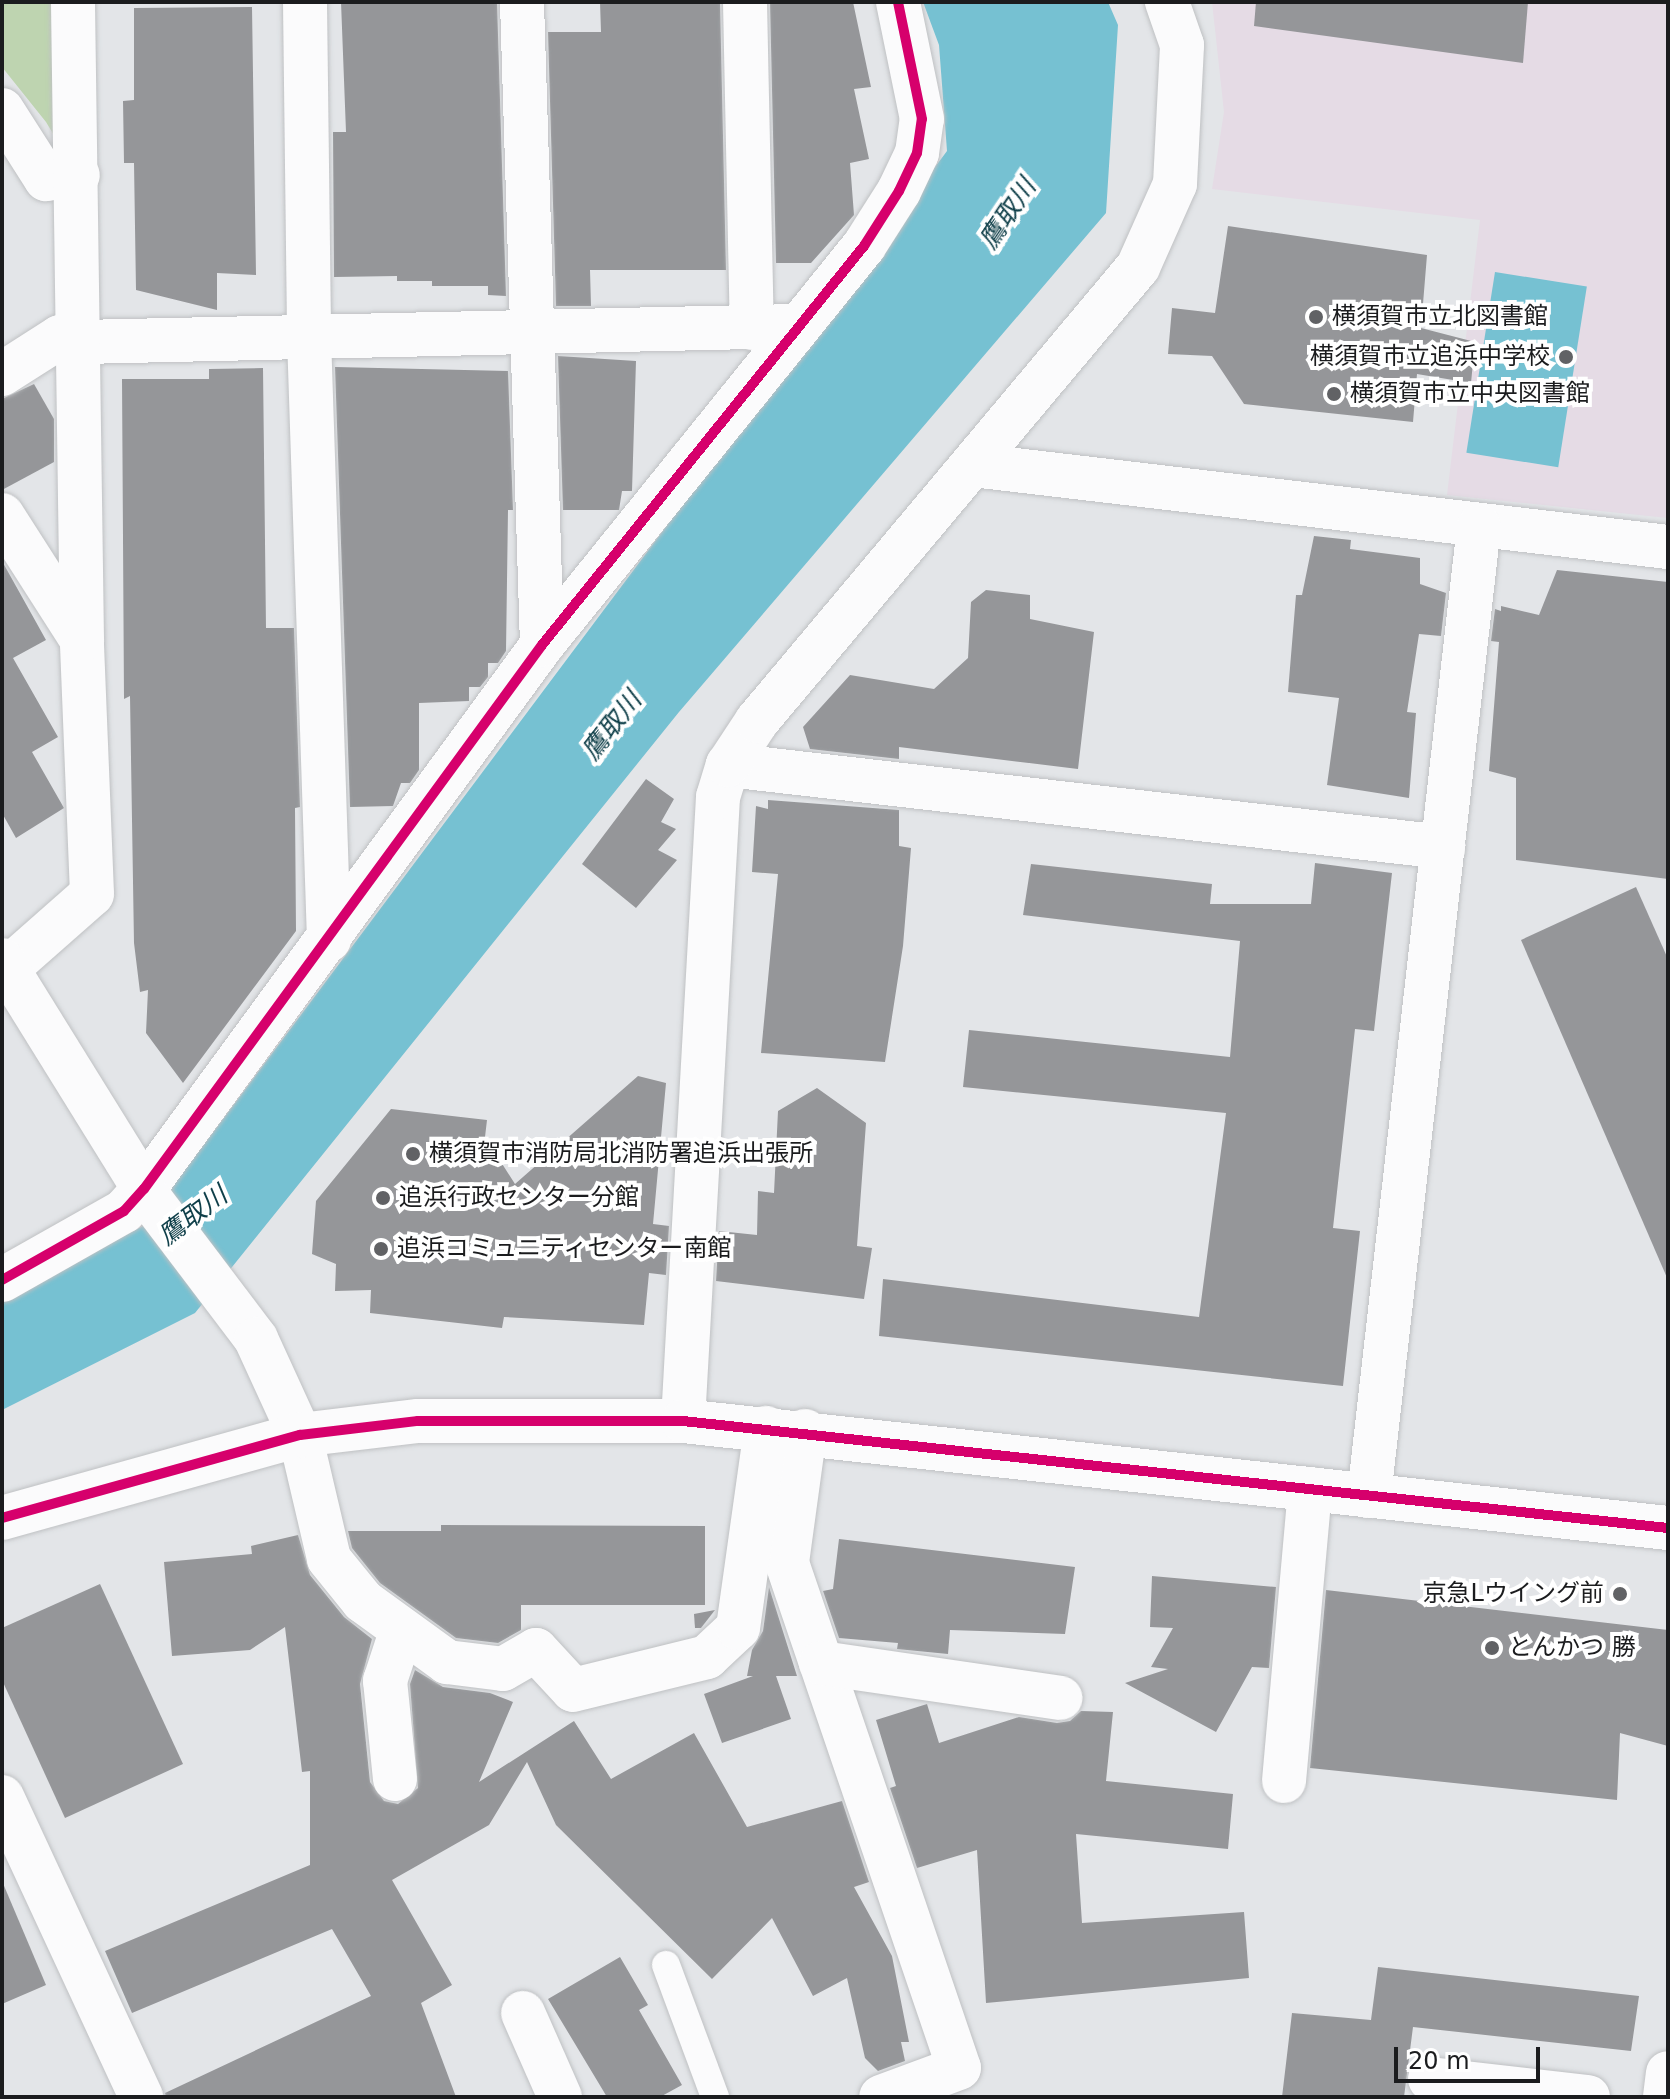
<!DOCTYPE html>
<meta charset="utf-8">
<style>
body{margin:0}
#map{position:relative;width:1670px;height:2099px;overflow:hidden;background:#e3e5e8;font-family:"DejaVu Sans","Noto Sans JP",sans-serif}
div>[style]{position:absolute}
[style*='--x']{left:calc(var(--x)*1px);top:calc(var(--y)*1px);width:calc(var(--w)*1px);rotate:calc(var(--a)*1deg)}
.education>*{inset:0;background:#e5dbe5}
.green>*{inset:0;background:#bed4b0}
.water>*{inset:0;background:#76c1d2;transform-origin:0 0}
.building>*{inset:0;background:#959699}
.roads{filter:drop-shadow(0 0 2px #bfc1c3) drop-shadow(0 0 2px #bfc1c3)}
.lane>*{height:28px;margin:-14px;padding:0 14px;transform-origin:14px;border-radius:14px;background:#fbfbfc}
.street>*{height:44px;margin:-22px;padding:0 22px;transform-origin:22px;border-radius:22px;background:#fbfbfc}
.secondary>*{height:44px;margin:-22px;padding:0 22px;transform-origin:22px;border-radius:22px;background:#fbfbfc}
.cycleway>*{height:10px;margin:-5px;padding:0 5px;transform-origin:5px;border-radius:5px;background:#d6006c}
.dots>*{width:22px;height:22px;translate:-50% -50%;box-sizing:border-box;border:4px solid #fff;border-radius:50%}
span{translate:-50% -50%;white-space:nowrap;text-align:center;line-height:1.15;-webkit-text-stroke:8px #fff;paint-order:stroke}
.poi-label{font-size:24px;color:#1b1c1e}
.left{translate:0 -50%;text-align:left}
.right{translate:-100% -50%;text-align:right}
.water-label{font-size:26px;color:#0f3f49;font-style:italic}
.frame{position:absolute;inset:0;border:4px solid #1b1c1e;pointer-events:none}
.scale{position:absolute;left:1394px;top:2047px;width:146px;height:36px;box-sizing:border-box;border:4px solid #1b1c1e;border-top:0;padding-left:10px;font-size:24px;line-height:28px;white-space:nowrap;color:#1b1c1e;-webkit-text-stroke:6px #fff;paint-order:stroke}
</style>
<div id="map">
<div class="education">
<i style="clip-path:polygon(1212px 2px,1668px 2px,1668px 518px,1447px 495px,1480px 220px,1212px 189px,1224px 112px)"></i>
</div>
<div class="green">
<i style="clip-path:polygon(2px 2px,73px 2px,78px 175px,46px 122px,2px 67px)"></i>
</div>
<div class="water">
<i style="clip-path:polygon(923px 2px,1108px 2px,1118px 25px,1106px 213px,679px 712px,195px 1313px,2px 1410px,2px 1302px,143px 1226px,947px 151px,939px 45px)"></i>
<i style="left:1495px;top:272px;width:93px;height:183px;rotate:9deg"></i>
</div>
<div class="building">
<i style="clip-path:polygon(341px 2px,497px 2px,506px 296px,488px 295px,488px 286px,432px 286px,432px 281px,397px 281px,397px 276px,334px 277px,333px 132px,346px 132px)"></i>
<i style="clip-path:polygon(600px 2px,720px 2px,726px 270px,590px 270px,591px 306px,556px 306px,548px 32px,601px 32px)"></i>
<i style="clip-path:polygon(770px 2px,853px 2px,871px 87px,854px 89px,869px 159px,850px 163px,854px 215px,811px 263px,776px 263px)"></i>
<i style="clip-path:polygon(1256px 2px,1528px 2px,1523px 63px,1254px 26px)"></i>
<i style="clip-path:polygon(252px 7px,256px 275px,217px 273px,217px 310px,136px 290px,134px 163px,124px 163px,123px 101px,134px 100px,134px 8px)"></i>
<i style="clip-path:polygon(1228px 226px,1427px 255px,1421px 328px,1475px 342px,1471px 383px,1417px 374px,1413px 422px,1244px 404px,1212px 356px,1168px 354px,1172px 308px,1215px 313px)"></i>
<i style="clip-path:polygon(558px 356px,636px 361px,632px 491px,622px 491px,619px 510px,563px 510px)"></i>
<i style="clip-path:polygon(335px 367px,508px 371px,513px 510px,508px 510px,506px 651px,498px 663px,488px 663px,488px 677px,480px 687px,469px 687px,469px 701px,419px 703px,419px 770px,410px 783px,401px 783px,393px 806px,350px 807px)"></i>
<i style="clip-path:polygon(263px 368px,266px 628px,294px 628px,300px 807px,295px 808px,296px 931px,183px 1083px,146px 1033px,148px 990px,140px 992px,134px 943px,130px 696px,124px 699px,122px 379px,209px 379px,209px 369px)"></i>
<i style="clip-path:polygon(34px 384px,54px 419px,54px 462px,2px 490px,2px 399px)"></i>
<i style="clip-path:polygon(1314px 536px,1351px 540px,1350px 549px,1420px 558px,1420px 584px,1446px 593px,1441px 636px,1419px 634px,1407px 712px,1416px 713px,1409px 798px,1327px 785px,1339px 698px,1288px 692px,1296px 595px,1302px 595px)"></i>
<i style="clip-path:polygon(2px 561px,46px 640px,13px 658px,58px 737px,32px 752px,64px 808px,16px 838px,2px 813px)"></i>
<i style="clip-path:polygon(1557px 570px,1668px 582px,1668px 879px,1516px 860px,1516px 778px,1489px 771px,1499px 642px,1491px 641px,1495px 609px,1501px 611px,1501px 606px,1539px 615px)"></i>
<i style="clip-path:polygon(986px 590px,1030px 595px,1030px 619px,1094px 632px,1078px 769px,899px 747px,899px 759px,810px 749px,803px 727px,850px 675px,934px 689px,968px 658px,971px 602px)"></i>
<i style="clip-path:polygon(646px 779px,674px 799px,661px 822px,676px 829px,658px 850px,677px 860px,636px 908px,582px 864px)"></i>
<i style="clip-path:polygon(768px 800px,899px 810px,899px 846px,911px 848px,903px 946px,885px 1062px,761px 1053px,778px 874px,752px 872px,756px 806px,768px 809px)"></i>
<i style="clip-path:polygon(1315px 863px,1392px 873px,1374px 1031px,1355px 1029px,1333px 1228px,1360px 1231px,1343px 1386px,879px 1336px,883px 1279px,1199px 1317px,1226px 1113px,963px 1087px,969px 1030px,1230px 1057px,1240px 941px,1023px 915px,1031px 864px,1212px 884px,1210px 904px,1311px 904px)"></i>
<i style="clip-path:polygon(1636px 887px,1668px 959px,1668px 1280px,1521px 940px)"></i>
<i style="clip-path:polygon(638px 1076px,666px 1083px,653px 1224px,669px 1226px,666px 1275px,649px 1273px,644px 1325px,504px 1317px,502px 1328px,370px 1313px,371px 1290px,335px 1291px,336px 1264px,312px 1254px,316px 1201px,391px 1109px,487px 1120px,485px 1137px,515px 1184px)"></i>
<i style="clip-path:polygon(817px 1088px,866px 1123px,857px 1246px,872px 1248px,864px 1299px,716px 1281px,719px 1231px,757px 1235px,758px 1191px,774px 1193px,778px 1111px)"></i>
<i style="clip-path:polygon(441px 1525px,705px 1526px,705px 1605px,521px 1605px,521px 1630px,498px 1643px,456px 1638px,380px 1583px,352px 1548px,348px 1531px,441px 1531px)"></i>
<i style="clip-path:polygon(298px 1535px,310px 1575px,344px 1617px,372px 1639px,360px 1684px,370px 1782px,384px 1801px,398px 1804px,418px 1788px,410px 1684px,415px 1670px,443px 1687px,490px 1693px,513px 1702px,479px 1782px,574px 1721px,611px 1779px,694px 1733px,747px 1827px,842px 1801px,869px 1882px,854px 1887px,892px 1956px,909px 2042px,901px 2042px,905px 2061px,878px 2071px,865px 2058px,847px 1978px,813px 1996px,772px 1918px,712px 1979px,556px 1825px,527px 1762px,489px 1825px,392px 1880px,452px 1985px,421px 2003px,456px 2097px,166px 2097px,165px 2093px,371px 1996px,332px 1929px,132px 2013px,105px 1951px,310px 1865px,310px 1771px,302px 1772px,285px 1627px,250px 1650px,172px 1656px,164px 1562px,252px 1554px,251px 1546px)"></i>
<i style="clip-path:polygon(839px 1539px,1075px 1567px,1065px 1634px,950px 1630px,948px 1654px,897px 1649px,898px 1643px,839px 1638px,823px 1591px,833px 1589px)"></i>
<i style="clip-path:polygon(1152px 1576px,1276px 1587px,1269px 1668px,1252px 1667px,1216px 1732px,1125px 1683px,1168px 1669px,1151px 1667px,1173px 1628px,1150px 1627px)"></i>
<i style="clip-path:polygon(100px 1584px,183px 1764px,65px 1818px,2px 1680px,2px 1628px)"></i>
<i style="clip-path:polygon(769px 1587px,797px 1676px,776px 1676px,791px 1719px,722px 1743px,704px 1694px,753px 1676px,747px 1676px,752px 1650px,763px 1631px)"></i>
<i style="clip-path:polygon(1326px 1590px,1668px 1630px,1668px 1746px,1620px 1733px,1617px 1800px,1310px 1768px)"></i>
<i style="clip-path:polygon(715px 1610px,701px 1628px,695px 1628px,694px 1614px)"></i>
<i style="clip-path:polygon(927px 1704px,939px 1743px,1019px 1717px,1057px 1723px,1070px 1721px,1081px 1711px,1113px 1712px,1106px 1781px,1233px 1794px,1228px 1849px,1076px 1834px,1082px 1923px,1244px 1912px,1249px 1978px,986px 2003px,977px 1850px,917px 1868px,890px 1788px,896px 1786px,876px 1720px)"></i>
<i style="clip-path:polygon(2px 1881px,46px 1985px,2px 2004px)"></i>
<i style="clip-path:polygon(620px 1957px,648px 2005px,639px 2010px,682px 2085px,660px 2097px,607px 2097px,548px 1999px)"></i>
<i style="clip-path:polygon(1378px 1967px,1639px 1996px,1631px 2051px,1413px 2027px,1404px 2097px,1282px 2097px,1292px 2013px,1371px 2020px)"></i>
</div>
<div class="roads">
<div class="lane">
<i style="--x:666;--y:1965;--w:141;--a:69.6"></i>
</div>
<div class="street">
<i style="--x:305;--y:2;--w:335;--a:89.3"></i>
<i style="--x:309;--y:337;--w:603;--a:88.1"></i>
<i style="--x:522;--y:2;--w:643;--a:88.22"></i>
<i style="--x:745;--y:2;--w:326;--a:88.8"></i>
<i style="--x:2;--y:110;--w:82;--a:57.5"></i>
<i style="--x:46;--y:179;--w:32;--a:-7"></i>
<i style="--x:81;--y:342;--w:716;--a:-1.28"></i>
<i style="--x:2;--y:374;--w:69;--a:-32.5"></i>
<i style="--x:60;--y:337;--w:21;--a:-8"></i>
<i style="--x:973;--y:465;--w:700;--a:6.73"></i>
<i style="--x:2;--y:515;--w:148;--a:57.4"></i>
<i style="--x:728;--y:765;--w:720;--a:6.54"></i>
<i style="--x:7;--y:969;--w:113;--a:-41.4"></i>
<i style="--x:92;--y:894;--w:254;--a:-92.3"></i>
<i style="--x:82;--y:640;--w:638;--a:-90.81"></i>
<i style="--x:2;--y:1280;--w:140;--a:-29.5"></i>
<i style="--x:124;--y:1211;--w:30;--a:-48"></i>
<i style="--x:144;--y:1189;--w:674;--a:-53.81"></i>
<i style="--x:542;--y:645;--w:513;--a:-51.1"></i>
<i style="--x:864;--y:246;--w:65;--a:-57.5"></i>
<i style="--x:899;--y:191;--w:42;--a:-64.7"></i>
<i style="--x:917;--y:153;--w:34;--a:-82"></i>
<i style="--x:922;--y:119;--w:119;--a:-101.6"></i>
<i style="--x:683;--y:1421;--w:625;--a:-86.79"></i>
<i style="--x:718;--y:797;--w:34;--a:-73"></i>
<i style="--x:728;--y:765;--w:53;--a:-56.6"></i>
<i style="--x:757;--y:721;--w:593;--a:-50"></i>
<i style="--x:1138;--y:267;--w:91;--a:-66"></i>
<i style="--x:1175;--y:184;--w:139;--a:-87.1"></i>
<i style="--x:1182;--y:45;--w:46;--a:-109.2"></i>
<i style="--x:805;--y:1431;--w:133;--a:97.8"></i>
<i style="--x:787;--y:1563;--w:533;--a:71.19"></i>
<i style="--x:959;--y:2068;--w:83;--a:159.6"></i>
<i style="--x:300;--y:1435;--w:127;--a:76.8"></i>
<i style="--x:329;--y:1559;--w:54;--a:51"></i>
<i style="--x:363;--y:1601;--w:104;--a:36"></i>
<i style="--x:447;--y:1662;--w:56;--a:7.1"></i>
<i style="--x:503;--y:1669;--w:38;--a:-30"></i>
<i style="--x:536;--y:1650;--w:54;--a:47.2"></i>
<i style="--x:573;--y:1690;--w:138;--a:-13.8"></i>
<i style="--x:707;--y:1657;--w:42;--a:-43.1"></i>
<i style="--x:738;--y:1628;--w:202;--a:-82"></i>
<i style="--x:1369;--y:1496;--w:976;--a:-83.53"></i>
<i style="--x:821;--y:1663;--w:242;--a:8.3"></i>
<i style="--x:395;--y:1779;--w:99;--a:-95.8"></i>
<i style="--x:385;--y:1681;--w:52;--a:-71.9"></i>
<i style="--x:1284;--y:1781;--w:293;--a:-84.9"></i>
<i style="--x:2;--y:1797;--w:331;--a:65.1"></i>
<i style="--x:523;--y:2013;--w:92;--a:66.2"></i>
<i style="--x:1430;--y:2079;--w:159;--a:6.5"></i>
<i style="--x:1665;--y:2097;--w:24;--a:-83"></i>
</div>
<div class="secondary">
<i style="--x:2;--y:960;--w:282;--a:58.2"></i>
<i style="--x:151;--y:1200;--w:174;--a:52.9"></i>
<i style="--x:256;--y:1339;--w:106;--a:65.4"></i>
<i style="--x:2;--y:1518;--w:309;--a:-15.6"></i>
<i style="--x:300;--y:1435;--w:119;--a:-6.8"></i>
<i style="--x:418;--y:1421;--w:265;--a:0"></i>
<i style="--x:683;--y:1421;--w:991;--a:6.2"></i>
</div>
</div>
<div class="cycleway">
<i style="--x:2;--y:1280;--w:140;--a:-29.5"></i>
<i style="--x:124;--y:1211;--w:30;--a:-48"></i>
<i style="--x:144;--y:1189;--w:674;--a:-53.81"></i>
<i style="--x:542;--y:645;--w:513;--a:-51.1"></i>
<i style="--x:864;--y:246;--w:65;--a:-57.5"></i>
<i style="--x:899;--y:191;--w:42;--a:-64.7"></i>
<i style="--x:917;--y:153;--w:34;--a:-82"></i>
<i style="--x:922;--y:119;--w:119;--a:-101.6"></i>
<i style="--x:2;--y:1518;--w:309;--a:-15.6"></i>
<i style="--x:300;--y:1435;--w:119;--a:-6.8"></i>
<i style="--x:418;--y:1421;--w:265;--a:0"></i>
<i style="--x:683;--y:1421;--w:991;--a:6.2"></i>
</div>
<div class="dots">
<i style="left:1316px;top:317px;background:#616265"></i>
<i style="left:1566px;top:357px;background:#616265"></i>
<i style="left:1334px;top:394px;background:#616265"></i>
<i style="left:413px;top:1154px;background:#616265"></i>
<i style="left:383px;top:1198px;background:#616265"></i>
<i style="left:381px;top:1249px;background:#616265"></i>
<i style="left:1620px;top:1594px;background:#616265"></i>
<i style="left:1492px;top:1648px;background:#616265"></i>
</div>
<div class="poi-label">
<span class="left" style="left:1332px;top:317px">横須賀市立北図書館</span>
<span class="right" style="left:1550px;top:357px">横須賀市立追浜中学校</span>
<span class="left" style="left:1350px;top:394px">横須賀市立中央図書館</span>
<span class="left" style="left:429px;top:1154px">横須賀市消防局北消防署追浜出張所</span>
<span class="left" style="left:399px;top:1198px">追浜行政センター分館</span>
<span class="left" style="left:397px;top:1249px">追浜コミュニティセンター南館</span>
<span class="right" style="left:1604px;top:1594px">京急Lウイング前</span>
<span class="left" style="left:1508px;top:1648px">とんかつ 勝</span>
</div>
<div class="water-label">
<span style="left:1008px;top:214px;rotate:-56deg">鷹取川</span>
<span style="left:612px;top:726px;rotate:-52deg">鷹取川</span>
<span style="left:193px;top:1216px;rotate:-37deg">鷹取川</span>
</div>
<div class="frame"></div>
<div class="scale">20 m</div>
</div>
